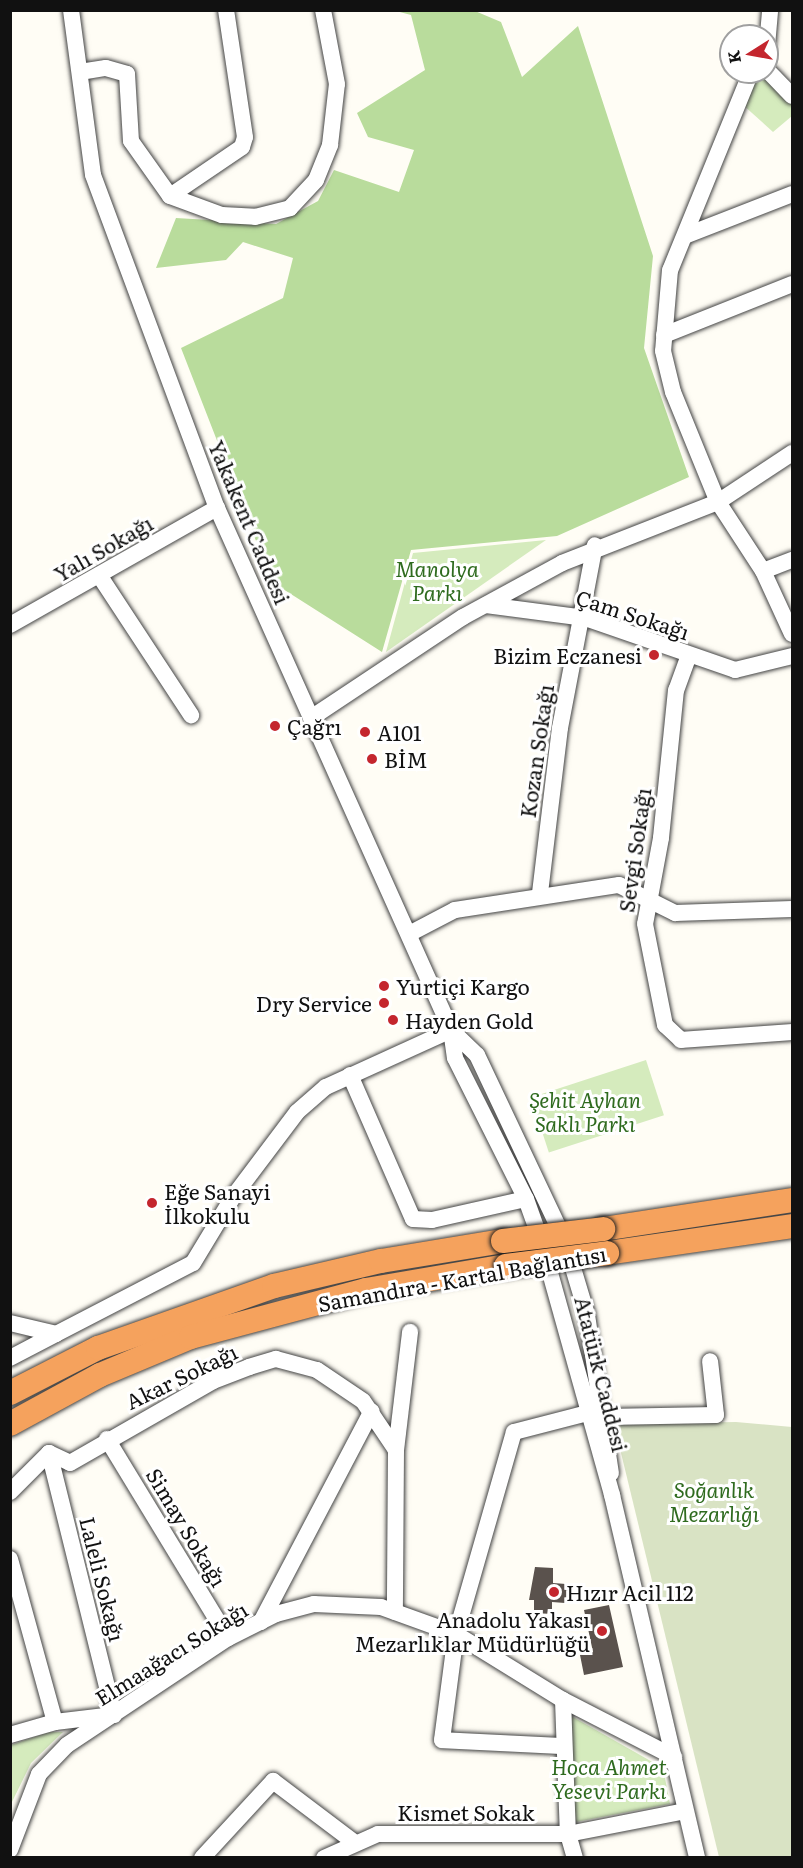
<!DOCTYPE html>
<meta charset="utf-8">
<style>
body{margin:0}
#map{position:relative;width:803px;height:1868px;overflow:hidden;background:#fffdf5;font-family:Literata,serif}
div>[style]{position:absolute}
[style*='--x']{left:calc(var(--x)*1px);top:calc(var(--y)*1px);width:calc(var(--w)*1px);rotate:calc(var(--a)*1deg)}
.green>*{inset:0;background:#d5ebbd;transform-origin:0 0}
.forest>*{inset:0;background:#b9dc9c}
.cemetery>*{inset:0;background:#d9e3c4}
.building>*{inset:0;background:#5a524d}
.roads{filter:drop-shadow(0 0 2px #444) drop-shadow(0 0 2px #444)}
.minor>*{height:16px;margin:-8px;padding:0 8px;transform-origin:8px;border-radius:8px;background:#fff}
.highway>*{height:24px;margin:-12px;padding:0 12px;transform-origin:12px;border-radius:12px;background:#f5a25d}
.bridges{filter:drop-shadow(0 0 2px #222) drop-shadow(0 0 2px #222)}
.highway-bridge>*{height:24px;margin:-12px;padding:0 12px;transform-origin:12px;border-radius:12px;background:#f5a25d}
.dots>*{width:16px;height:16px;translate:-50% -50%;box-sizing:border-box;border:3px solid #fff;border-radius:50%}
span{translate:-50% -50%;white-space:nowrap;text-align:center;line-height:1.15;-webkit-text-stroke:6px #fff;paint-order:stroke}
.street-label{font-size:21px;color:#111}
.park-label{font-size:21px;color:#2f6b1f;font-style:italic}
.poi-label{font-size:21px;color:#111}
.right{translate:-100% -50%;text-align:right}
.left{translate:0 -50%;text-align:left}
.frame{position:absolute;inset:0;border:12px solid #111;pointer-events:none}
.north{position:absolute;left:719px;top:24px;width:60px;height:60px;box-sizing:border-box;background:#fff;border:2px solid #a0a0a0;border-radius:50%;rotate:259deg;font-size:16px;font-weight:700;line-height:24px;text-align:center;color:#111}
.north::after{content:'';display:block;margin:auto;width:21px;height:27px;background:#c4262e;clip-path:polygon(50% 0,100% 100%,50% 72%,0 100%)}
</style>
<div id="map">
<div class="green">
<i style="clip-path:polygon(758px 72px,792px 102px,792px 116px,773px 132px,742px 104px)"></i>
<i style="clip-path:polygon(546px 540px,386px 652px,413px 553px)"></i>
<i style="left:646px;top:1060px;width:58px;height:121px;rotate:72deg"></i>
<i style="clip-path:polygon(566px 1713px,663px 1768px,670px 1804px,576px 1822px)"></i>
<i style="clip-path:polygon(49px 1732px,63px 1732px,31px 1763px,11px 1804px,11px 1745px)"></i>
</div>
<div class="forest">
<i style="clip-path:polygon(396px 11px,475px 11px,501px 22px,522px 77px,578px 26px,653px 256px,644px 348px,689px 477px,557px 536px,411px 550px,382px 652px,272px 582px,181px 348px,283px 298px,293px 258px,243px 242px,226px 260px,156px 268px,176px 218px,276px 224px,318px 201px,334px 170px,399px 192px,414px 150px,368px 137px,357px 113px,425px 70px,411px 15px)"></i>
</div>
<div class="cemetery">
<i style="clip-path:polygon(736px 1422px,792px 1427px,792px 1857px,719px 1857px,614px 1424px)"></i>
</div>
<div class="building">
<i style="clip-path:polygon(535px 1567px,553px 1568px,553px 1583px,579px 1585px,578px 1604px,552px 1602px,552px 1614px,534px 1613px,534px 1600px,529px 1600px)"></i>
<i style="clip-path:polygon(609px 1605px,623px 1667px,584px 1675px,580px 1655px,593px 1652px,584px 1610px)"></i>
</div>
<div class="roads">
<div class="minor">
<i style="--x:71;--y:10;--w:166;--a:82.4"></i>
<i style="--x:93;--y:175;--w:355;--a:69.6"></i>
<i style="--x:217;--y:508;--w:572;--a:65.85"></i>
<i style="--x:451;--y:1030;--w:28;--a:82"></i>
<i style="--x:455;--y:1058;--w:158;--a:63.3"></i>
<i style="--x:526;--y:1199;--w:48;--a:70.4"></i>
<i style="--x:542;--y:1244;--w:261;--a:74.4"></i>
<i style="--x:612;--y:1495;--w:373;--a:76.8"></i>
<i style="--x:767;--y:46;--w:36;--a:-85"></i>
<i style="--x:767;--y:70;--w:36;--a:46"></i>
<i style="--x:80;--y:72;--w:26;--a:-9"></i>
<i style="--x:106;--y:68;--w:22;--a:16"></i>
<i style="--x:127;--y:74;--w:67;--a:86.6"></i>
<i style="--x:131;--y:141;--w:67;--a:54.7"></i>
<i style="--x:170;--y:196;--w:55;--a:20.1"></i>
<i style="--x:222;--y:215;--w:33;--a:3"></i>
<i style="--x:255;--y:217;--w:36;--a:-14"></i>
<i style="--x:290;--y:208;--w:38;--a:-47"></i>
<i style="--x:316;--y:180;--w:38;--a:-68"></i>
<i style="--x:330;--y:145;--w:61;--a:-83.5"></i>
<i style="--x:337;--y:84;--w:75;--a:-100.7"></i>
<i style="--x:751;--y:72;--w:214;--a:112.2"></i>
<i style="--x:670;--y:270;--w:81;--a:94.9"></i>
<i style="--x:663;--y:351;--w:42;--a:76.3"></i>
<i style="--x:673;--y:392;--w:119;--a:67.8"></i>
<i style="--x:718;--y:502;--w:82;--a:56.9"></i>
<i style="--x:763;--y:571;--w:31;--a:-21"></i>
<i style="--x:170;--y:196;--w:87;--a:-34.2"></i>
<i style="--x:242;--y:147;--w:10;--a:-73"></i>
<i style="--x:245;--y:137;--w:128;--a:-98.5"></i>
<i style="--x:687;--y:235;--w:113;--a:-21.3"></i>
<i style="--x:664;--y:335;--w:138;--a:-21.7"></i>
<i style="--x:763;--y:571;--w:69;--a:65.3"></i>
<i style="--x:99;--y:575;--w:168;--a:56.7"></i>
<i style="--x:486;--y:605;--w:100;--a:7.5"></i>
<i style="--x:585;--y:618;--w:159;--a:19.1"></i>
<i style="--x:735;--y:670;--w:59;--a:-13.8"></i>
<i style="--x:10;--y:625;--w:238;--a:-29.5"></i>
<i style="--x:689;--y:655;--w:37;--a:110"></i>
<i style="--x:676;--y:690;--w:149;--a:95.8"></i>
<i style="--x:661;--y:838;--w:87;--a:100.5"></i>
<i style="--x:645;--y:924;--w:103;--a:78.8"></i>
<i style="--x:665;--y:1025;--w:22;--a:43"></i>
<i style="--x:681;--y:1040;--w:111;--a:-4.1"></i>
<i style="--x:311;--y:718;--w:182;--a:-33.6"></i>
<i style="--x:463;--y:617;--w:113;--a:-28.6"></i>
<i style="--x:562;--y:563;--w:168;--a:-21.4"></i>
<i style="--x:718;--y:502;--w:89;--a:-33.5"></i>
<i style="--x:540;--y:893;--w:166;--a:-83.1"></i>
<i style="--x:560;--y:728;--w:186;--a:-79.2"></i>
<i style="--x:409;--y:934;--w:52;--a:-27.6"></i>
<i style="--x:455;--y:910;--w:166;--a:-8.7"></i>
<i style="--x:619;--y:885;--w:63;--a:26.6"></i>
<i style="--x:675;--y:913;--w:117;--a:-2"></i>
<i style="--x:451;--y:1030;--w:36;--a:44"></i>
<i style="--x:477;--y:1055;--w:206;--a:64.7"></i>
<i style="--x:565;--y:1241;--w:77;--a:73.4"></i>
<i style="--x:587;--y:1315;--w:160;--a:81.4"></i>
<i style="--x:350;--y:1075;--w:157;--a:66.4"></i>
<i style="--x:413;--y:1219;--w:19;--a:3"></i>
<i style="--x:432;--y:1220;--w:96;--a:-12.6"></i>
<i style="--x:10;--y:1323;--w:47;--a:13.4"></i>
<i style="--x:56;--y:1334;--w:154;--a:-27.4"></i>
<i style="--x:193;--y:1263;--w:77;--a:-58.8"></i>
<i style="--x:233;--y:1197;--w:106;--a:-53"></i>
<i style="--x:297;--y:1112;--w:38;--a:-41"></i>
<i style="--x:326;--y:1087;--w:137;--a:-24.5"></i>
<i style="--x:10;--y:1358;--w:52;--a:-27.6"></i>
<i style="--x:605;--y:1417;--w:111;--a:-1"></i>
<i style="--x:716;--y:1415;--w:54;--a:-96.3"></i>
<i style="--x:107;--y:1439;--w:233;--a:58.7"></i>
<i style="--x:396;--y:1450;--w:119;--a:-83.2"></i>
<i style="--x:49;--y:1453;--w:23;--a:25"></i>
<i style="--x:70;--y:1463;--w:165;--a:-29.8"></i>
<i style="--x:213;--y:1381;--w:39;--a:-21"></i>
<i style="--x:249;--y:1367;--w:28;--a:-17"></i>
<i style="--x:276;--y:1359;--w:42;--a:15"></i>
<i style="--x:317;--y:1370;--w:55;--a:34"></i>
<i style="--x:363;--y:1401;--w:59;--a:56"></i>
<i style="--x:396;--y:1450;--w:162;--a:90.4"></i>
<i style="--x:10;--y:1492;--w:55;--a:-45"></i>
<i style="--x:10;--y:1559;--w:169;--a:74.6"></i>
<i style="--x:261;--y:1622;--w:238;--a:-62.3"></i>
<i style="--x:563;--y:1700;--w:134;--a:87.9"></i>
<i style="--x:568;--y:1834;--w:25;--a:74"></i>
<i style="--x:10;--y:1735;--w:47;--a:-16.1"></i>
<i style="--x:55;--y:1722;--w:59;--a:-6.8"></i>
<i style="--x:114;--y:1715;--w:270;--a:-103.9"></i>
<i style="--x:563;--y:1746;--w:121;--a:-177.2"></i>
<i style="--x:442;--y:1740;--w:107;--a:-82.5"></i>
<i style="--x:456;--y:1634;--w:210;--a:-74"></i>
<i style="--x:514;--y:1432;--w:76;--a:-14.4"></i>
<i style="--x:10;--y:1850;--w:81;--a:-69.1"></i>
<i style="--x:39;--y:1774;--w:40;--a:-46"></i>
<i style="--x:67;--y:1745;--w:193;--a:-33.6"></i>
<i style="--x:228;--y:1638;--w:54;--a:-26.6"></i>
<i style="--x:276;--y:1614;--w:39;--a:-15"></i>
<i style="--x:314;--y:1604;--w:67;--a:2.6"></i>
<i style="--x:381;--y:1607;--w:80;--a:19.8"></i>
<i style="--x:456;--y:1634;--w:126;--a:31.7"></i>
<i style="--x:563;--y:1700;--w:125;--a:27.2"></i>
<i style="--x:202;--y:1858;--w:105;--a:-47.3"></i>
<i style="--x:273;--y:1781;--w:101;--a:37"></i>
<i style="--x:324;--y:1858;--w:59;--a:-24"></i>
<i style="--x:378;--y:1834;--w:190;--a:0"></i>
<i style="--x:568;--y:1834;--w:119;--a:-11.1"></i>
</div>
<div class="highway">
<i style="--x:603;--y:1229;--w:191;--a:-8.7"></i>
<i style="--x:607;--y:1253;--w:187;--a:-8.3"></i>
<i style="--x:10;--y:1393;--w:99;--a:-27.1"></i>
<i style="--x:98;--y:1348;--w:187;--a:-19.4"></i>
<i style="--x:274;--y:1286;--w:110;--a:-13.2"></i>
<i style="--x:381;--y:1261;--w:124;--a:-9.3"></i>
<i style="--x:10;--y:1424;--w:102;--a:-28.6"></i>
<i style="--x:100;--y:1375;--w:99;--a:-22.7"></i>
<i style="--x:191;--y:1337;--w:181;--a:-15"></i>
<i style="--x:366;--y:1290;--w:142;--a:-9.7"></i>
</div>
</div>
<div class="bridges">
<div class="highway-bridge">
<i style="--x:503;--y:1241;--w:101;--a:-6.8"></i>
<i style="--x:506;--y:1266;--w:102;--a:-7.3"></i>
</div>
</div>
<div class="dots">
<i style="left:654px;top:655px;background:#c4262e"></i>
<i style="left:275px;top:726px;background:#c4262e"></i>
<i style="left:365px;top:732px;background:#c4262e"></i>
<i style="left:372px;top:759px;background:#c4262e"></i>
<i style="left:384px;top:986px;background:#c4262e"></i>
<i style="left:384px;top:1003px;background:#c4262e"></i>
<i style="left:393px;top:1020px;background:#c4262e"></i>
<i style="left:152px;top:1203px;background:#c4262e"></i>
<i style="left:554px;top:1592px;background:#c4262e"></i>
<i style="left:602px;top:1631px;background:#c4262e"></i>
</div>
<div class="street-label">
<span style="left:250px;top:522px;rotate:67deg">Yakakent Caddesi</span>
<span style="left:103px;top:548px;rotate:-30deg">Yalı Sokağı</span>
<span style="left:633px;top:614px;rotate:18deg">Çam Sokağı</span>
<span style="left:536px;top:751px;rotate:-82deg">Kozan Sokağı</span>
<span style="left:634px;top:850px;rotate:-82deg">Sevgi Sokağı</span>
<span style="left:462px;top:1278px;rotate:-10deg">Samandıra - Kartal Bağlantısı</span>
<span style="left:602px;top:1374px;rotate:76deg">Atatürk Caddesi</span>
<span style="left:181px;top:1376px;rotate:-26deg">Akar Sokağı</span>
<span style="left:187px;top:1527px;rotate:59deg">Simay Sokağı</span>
<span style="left:103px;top:1579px;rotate:76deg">Laleli Sokağı</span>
<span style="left:171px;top:1653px;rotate:-32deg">Elmaağacı Sokağı</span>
<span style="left:466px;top:1812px">Kismet Sokak</span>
</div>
<div class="park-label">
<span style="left:437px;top:580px">Manolya<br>Parkı</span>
<span style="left:585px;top:1111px">Şehit Ayhan<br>Saklı Parkı</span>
<span style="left:714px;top:1501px">Soğanlık<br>Mezarlığı</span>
<span style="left:609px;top:1778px">Hoca Ahmet<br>Yesevi Parkı</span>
</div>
<div class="poi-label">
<span class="right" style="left:642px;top:655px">Bizim Eczanesi</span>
<span class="left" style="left:287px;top:726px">Çağrı</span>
<span class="left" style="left:377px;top:732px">A101</span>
<span class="left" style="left:384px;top:759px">BİM</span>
<span class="left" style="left:396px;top:986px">Yurtiçi Kargo</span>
<span class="right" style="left:372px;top:1003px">Dry Service</span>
<span class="left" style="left:405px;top:1020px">Hayden Gold</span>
<span class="left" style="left:164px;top:1203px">Eğe Sanayi<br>İlkokulu</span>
<span class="left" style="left:566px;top:1592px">Hızır Acil 112</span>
<span class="right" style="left:590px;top:1631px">Anadolu Yakası<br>Mezarlıklar Müdürlüğü</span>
</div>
<div class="frame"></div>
<div class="north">K</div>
</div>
